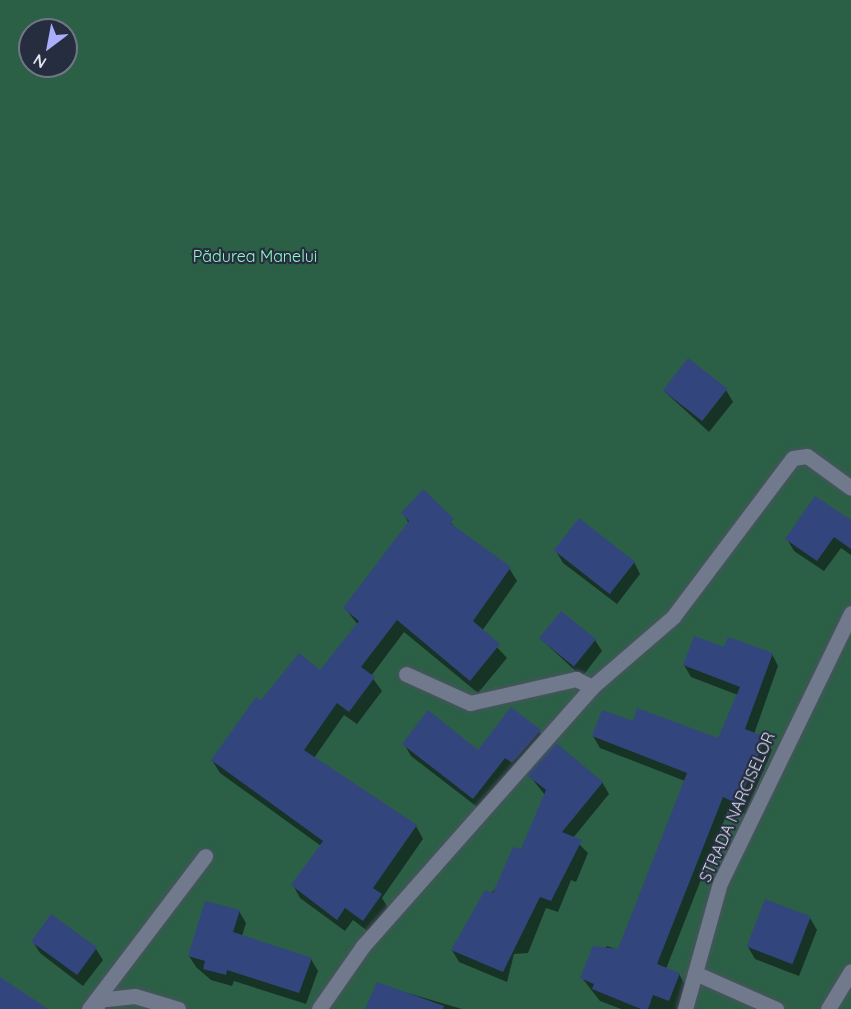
<!DOCTYPE html>
<meta charset="utf-8">
<style>
body{margin:0}
#map{position:relative;width:851px;height:1009px;overflow:hidden;background:#303749;font-family:Quicksand,sans-serif}
div>[style]{position:absolute}
[style*='--x']{left:calc(var(--x)*1px);top:calc(var(--y)*1px);width:calc(var(--w)*1px);rotate:calc(var(--a)*1deg)}
.green>*{inset:0;background:#2b6046}
.shadow>*{inset:0;background:#0007}
.building>*{inset:0;background:#33457d;transform-origin:0 0}
.roads{filter:drop-shadow(0 0 2px #4c5260) drop-shadow(0 0 2px #4c5260)}
.minor>*{height:15px;margin:-7.5px;padding:0 7.5px;transform-origin:7.5px;border-radius:7.5px;background:#71798d}
span{translate:-50% -50%;white-space:nowrap;text-align:center;line-height:1.15;-webkit-text-stroke:4.5px #262d3e;paint-order:stroke}
.park-label{font-size:16px;color:#8ffac3}
.street-label{font-size:16px;color:#e0e5f0}
.north{position:absolute;left:18px;top:18px;width:60px;height:60px;box-sizing:border-box;background:#262d3e;border:2px solid #707785;border-radius:50%;rotate:212deg;font-size:16px;font-weight:700;line-height:24px;text-align:center;color:#e0e5f0}
.north::after{content:'';display:block;margin:auto;width:21px;height:27px;background:#abaffb;clip-path:polygon(50% 0,100% 100%,50% 72%,0 100%)}
</style>
<div id="map">
<div class="green">
<i style="clip-path:polygon(evenodd,0 0,851px 0,851px 1009px,0 1009px,0 0,30px 30px,66px 30px,66px 66px,30px 66px,30px 30px)"></i>
</div>
<div class="shadow">
<i style="clip-path:polygon(726px 390px,733px 402px,709px 432px,664px 391px)"></i>
<i style="clip-path:polygon(423px 492px,460px 533px,509px 568px,517px 581px,482px 631px,507px 658px,478px 693px,404px 632px,371px 676px,382px 691px,357px 724px,344px 715px,314px 758px,416px 826px,423px 839px,382px 898px,388px 908px,370px 933px,353px 920px,345px 931px,300px 898px,293px 885px,321px 846px,220px 773px,212px 760px,261px 702px,321px 673px,358px 625px,345px 608px,409px 524px,403px 513px)"></i>
<i style="clip-path:polygon(851px 522px,851px 555px,841px 548px,824px 571px,794px 551px,787px 539px)"></i>
<i style="clip-path:polygon(556px 551px,634px 562px,640px 574px,617px 604px,563px 563px)"></i>
<i style="clip-path:polygon(541px 639px,595px 640px,602px 651px,582px 677px)"></i>
<i style="clip-path:polygon(725px 649px,772px 654px,778px 666px,754px 734px,772px 750px,745px 814px,729px 808px,666px 969px,679px 974px,686px 986px,677px 1009px,621px 1009px,600px 1001px,582px 978px,607px 946px,618px 950px,685px 781px,600px 748px,593px 736px,634px 723px,719px 740px,738px 695px,691px 677px,684px 665px)"></i>
<i style="clip-path:polygon(539px 731px,546px 743px,481px 810px,411px 756px,404px 744px,478px 752px)"></i>
<i style="clip-path:polygon(529px 775px,602px 782px,609px 794px,573px 838px,588px 853px,576px 882px,571px 880px,558px 912px,546px 908px,528px 953px,514px 954px,507px 982px,459px 962px,452px 950px,521px 851px,545px 795px)"></i>
<i style="clip-path:polygon(239px 911px,246px 923px,242px 936px,311px 959px,318px 971px,306px 1004px,234px 981px,232px 986px,211px 980px,196px 967px,189px 956px)"></i>
<i style="clip-path:polygon(810px 918px,817px 930px,799px 976px,755px 959px,748px 947px)"></i>
<i style="clip-path:polygon(33px 942px,96px 949px,103px 960px,83px 986px,40px 953px)"></i>
<i style="clip-path:polygon(377px 984px,462px 1009px,367px 1009px)"></i>
</div>
<div class="building">
<i style="left:688px;top:358px;width:50px;height:41px;rotate:38deg"></i>
<i style="clip-path:polygon(423px 489px,454px 519px,450px 523px,511px 567px,473px 621px,500px 644px,470px 681px,397px 620px,361px 667px,375px 677px,349px 712px,337px 703px,304px 750px,417px 825px,373px 888px,382px 894px,363px 921px,345px 908px,337px 920px,291px 885px,323px 841px,211px 760px,256px 697px,261px 700px,299px 653px,320px 670px,359px 621px,343px 608px,409px 521px,401px 513px)"></i>
<i style="clip-path:polygon(815px 496px,851px 520px,851px 549px,834px 537px,817px 561px,785px 539px)"></i>
<i style="left:579px;top:518px;width:71px;height:41px;rotate:38deg"></i>
<i style="left:561px;top:611px;width:45px;height:35px;rotate:39deg"></i>
<i style="clip-path:polygon(694px 636px,724px 647px,728px 637px,773px 653px,745px 729px,766px 737px,738px 804px,723px 797px,657px 964px,680px 973px,669px 1001px,653px 995px,648px 1009px,641px 1009px,592px 989px,594px 984px,580px 978px,593px 946px,618px 949px,687px 773px,592px 736px,602px 710px,633px 721px,637px 708px,718px 738px,740px 687px,683px 665px)"></i>
<i style="clip-path:polygon(511px 707px,541px 730px,512px 763px,505px 758px,473px 799px,402px 744px,428px 710px,478px 750px)"></i>
<i style="clip-path:polygon(556px 743px,603px 782px,562px 832px,582px 840px,551px 901px,540px 897px,503px 972px,451px 950px,485px 890px,493px 893px,513px 847px,521px 849px,546px 790px,527px 775px)"></i>
<i style="left:765px;top:899px;width:49px;height:51px;rotate:21deg"></i>
<i style="clip-path:polygon(205px 901px,240px 910px,233px 932px,312px 958px,299px 993px,227px 970px,226px 975px,203px 969px,205px 961px,188px 956px)"></i>
<i style="left:51px;top:914px;width:57px;height:34px;rotate:36deg"></i>
<i style="clip-path:polygon(0 977px,48px 1009px,0 1009px)"></i>
<i style="clip-path:polygon(377px 982px,444px 1006px,443px 1009px,365px 1009px)"></i>
</div>
<div class="roads">
<div class="minor">
<i style="--x:406;--y:674;--w:70;--a:24.4"></i>
<i style="--x:470;--y:703;--w:109;--a:-12.8"></i>
<i style="--x:576;--y:679;--w:18;--a:27"></i>
<i style="--x:695;--y:973;--w:89;--a:24"></i>
<i style="--x:97;--y:1007;--w:7;--a:-90"></i>
<i style="--x:97;--y:1000;--w:38;--a:-6"></i>
<i style="--x:135;--y:996;--w:45;--a:16.8"></i>
<i style="--x:89;--y:1009;--w:192;--a:-52.8"></i>
<i style="--x:319;--y:1009;--w:77;--a:-55.1"></i>
<i style="--x:363;--y:946;--w:346;--a:-48.5"></i>
<i style="--x:592;--y:687;--w:107;--a:-40.8"></i>
<i style="--x:673;--y:617;--w:199;--a:-53"></i>
<i style="--x:793;--y:458;--w:14;--a:-8"></i>
<i style="--x:807;--y:456;--w:54;--a:36"></i>
<i style="--x:685;--y:1009;--w:131;--a:-74.5"></i>
<i style="--x:720;--y:883;--w:300;--a:-64.1"></i>
<i style="--x:828;--y:1009;--w:44;--a:-58.8"></i>
</div>
</div>
<div class="park-label">
<span style="left:255px;top:256px">Pădurea Manelui</span>
</div>
<div class="street-label">
<span style="left:737px;top:807px;rotate:-66deg">STRADA NARCISELOR</span>
</div>
<div class="north">N</div>
</div>
